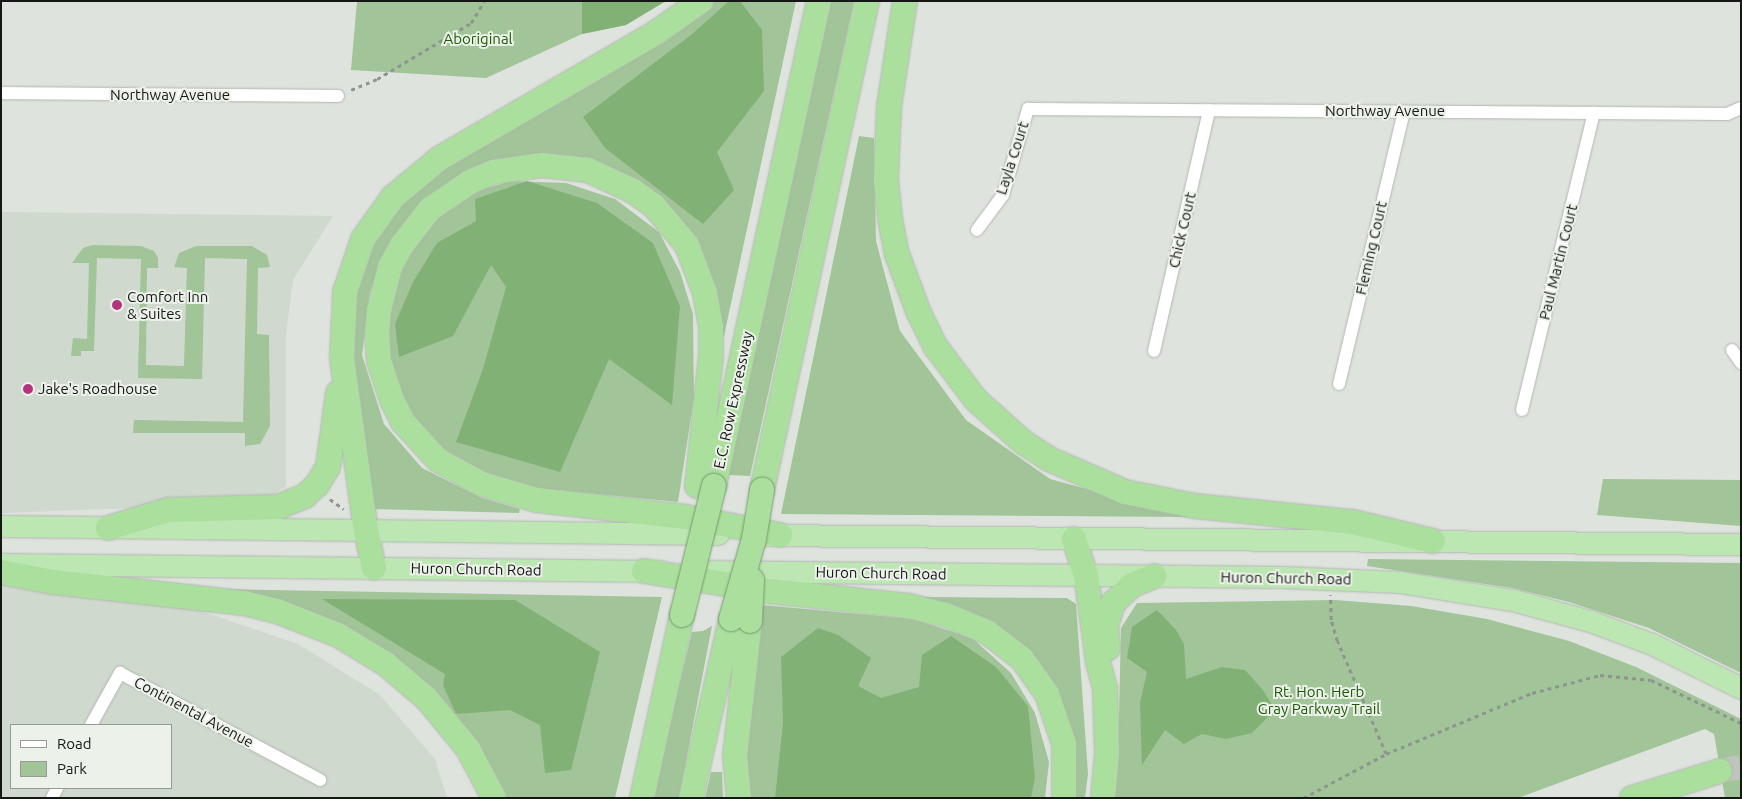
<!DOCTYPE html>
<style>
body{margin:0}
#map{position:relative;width:1742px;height:799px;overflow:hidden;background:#dee3dd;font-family:Ubuntu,sans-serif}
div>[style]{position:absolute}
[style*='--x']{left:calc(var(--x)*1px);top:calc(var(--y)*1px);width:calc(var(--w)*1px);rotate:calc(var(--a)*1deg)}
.built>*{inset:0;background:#cfd9cd}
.green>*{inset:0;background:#a1c498}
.forest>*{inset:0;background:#82b176}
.motorway-tunnel>*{height:24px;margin-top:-12px;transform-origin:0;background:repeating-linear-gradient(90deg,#c0c4bf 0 24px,transparent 0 36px)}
.path>*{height:2.5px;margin-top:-1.25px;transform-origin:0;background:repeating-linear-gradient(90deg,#909490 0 4px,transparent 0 8px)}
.roads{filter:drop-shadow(0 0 1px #b2b7b1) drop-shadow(0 0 1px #b2b7b1)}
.minor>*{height:12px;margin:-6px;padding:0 6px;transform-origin:6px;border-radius:6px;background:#fff}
.trunk>*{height:21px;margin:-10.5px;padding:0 10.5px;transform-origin:10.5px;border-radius:10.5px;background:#bce6b2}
.motorway>*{height:24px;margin:-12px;padding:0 12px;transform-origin:12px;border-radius:12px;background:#abdf9e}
.bridges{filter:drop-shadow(0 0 1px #76996e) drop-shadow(0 0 1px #76996e)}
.motorway-bridge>*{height:24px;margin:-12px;padding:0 12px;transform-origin:12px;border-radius:12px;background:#abdf9e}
.dots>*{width:14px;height:14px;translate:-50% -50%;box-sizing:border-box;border:2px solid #ecf1ea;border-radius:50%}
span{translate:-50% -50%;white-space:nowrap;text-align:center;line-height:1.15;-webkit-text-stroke:4px #ecf1ea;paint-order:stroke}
.park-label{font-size:15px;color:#1c5a03}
.street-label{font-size:15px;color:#151715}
.poi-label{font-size:15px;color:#151715}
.left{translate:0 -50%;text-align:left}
.frame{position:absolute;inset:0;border:2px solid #151715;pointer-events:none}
.legend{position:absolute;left:10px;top:724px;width:162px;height:65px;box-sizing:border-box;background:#ecf1ea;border:1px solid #969a95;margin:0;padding:6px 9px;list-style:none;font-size:15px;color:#151715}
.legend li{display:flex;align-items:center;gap:10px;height:25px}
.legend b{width:25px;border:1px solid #969a95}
</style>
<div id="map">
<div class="built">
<i style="clip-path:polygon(1px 212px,333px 216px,293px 280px,286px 335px,286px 486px,261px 503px,1px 513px)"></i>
<i style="clip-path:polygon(evenodd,1px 582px,160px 597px,298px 644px,380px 695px,435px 759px,447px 798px,1px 798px,1px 582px,11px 725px,171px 725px,171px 788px,11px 788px,11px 725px)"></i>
</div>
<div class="green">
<i style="clip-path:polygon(357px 1px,582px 1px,582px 19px,626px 25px,582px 34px,486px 78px,351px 70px)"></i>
<i style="clip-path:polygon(715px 1px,796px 1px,724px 336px,717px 334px,715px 285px,698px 249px,673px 212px,522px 159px,390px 245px,370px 292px,362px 355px,384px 424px,422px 468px,482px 498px,520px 509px,519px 513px,373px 509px,349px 357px,351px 292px,368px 252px,392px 213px,431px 175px,685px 27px)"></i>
<i style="clip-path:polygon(826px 1px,854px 1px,750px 476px,728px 475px)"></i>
<i style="clip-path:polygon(859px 136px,874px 138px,876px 241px,900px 331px,966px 420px,1050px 479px,1189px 517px,781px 514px)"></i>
<i style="clip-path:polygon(511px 181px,566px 183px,615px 199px,659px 232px,680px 272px,693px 314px,694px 397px,678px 502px,536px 488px,463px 468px,415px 426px,394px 382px,384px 338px,390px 288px,409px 249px,437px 215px,473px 192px)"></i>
<i style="clip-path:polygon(93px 245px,141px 246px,154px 251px,158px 258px,158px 268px,147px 268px,146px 365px,184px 366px,187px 268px,174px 267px,179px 253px,196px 246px,252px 246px,267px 255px,270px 267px,258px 268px,257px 334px,269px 335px,270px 426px,260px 444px,245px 446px,245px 433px,133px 433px,134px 420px,243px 422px,247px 259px,205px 258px,202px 379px,138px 378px,141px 259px,97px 258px,94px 351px,81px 351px,81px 356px,71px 356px,73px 338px,87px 339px,89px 263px,72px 263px,83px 248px)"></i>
<i style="clip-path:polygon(1603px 479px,1741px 480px,1741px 526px,1597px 515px)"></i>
<i style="clip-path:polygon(1368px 559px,1741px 563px,1741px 673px,1649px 628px,1569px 602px,1512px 588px,1367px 566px)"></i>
<i style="clip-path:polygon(209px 589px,662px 597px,615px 798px,501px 798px,419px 682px)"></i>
<i style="clip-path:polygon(923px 597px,1067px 598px,1076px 604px,1088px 774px,1085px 798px,1071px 798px,1042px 670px,920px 602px)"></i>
<i style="clip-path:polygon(1335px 600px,1411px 606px,1487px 619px,1569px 641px,1636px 667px,1741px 719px,1741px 798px,1725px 798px,1714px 734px,1705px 729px,1518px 798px,1112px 798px,1118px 759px,1121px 628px,1137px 603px)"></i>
<i style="clip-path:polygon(762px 605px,913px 619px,972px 638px,1011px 673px,1035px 713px,1049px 762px,1045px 798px,746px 798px,745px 726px)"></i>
<i style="clip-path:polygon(712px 626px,679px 798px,652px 798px,692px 632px,703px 631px)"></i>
<i style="clip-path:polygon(711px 772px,722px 772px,723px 798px,705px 798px)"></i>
</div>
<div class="forest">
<i style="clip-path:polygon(582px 1px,666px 1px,626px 25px,582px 34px)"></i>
<i style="clip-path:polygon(729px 1px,740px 1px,762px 30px,764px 91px,717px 152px,734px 190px,703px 224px,605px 148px,583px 117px,691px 35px)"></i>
<i style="clip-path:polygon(527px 181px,597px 203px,653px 243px,680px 306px,672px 405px,609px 359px,560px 472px,456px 442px,483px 369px,506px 287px,491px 265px,453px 336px,399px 357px,395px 324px,413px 282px,437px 243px,476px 221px,475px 199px)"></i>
<i style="clip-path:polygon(322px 599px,515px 600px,600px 652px,571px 770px,545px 773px,540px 725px,510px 710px,456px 714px,443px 685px,445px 674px)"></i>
<i style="clip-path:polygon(1157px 610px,1176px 630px,1184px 644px,1186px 679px,1222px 667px,1245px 670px,1263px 690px,1275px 710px,1252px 733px,1226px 739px,1202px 734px,1184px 744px,1165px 730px,1142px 765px,1140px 703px,1147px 672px,1127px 658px,1132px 627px)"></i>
<i style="clip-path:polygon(818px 628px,838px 635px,871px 658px,858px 686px,881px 698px,919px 687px,922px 655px,951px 636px,996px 667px,1028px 706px,1035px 777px,1031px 798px,775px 798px,783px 723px,781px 657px)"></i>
</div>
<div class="motorway-tunnel">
<i style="--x:1720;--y:771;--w:21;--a:-11"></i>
</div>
<div class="path">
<i style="--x:351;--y:90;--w:28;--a:-23"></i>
<i style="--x:377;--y:79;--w:109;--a:-30.8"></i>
<i style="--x:471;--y:23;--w:26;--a:-59"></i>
<i style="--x:330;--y:499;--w:17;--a:36"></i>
<i style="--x:1386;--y:754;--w:158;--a:-22.7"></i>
<i style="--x:1532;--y:693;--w:70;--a:-14.8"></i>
<i style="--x:1600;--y:675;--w:51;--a:5.6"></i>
<i style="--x:1651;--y:680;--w:100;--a:25.5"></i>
<i style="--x:1303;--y:798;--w:94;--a:-27.9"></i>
<i style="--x:1386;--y:754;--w:123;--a:-113.4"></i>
<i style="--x:1337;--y:641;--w:22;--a:-106"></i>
<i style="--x:1331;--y:620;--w:25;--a:-92"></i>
</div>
<div class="roads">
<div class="minor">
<i style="--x:1;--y:93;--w:337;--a:0.5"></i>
<i style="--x:977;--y:230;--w:44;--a:-53.4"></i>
<i style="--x:1003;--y:195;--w:90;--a:-73.8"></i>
<i style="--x:1028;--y:109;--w:699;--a:0.41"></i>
<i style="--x:1727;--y:114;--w:15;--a:-23"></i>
<i style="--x:1732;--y:350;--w:16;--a:55"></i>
<i style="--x:1154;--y:351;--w:247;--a:-77.1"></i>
<i style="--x:1339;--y:384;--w:280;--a:-76.6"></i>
<i style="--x:1522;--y:410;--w:306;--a:-76.4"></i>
<i style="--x:91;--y:725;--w:60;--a:-60.9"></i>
<i style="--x:120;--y:673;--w:227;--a:28.1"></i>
<i style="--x:52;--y:798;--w:11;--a:-63"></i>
</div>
<div class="trunk">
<i style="--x:1;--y:526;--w:717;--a:0.64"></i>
<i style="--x:764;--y:535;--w:977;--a:0.53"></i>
<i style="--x:1;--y:564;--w:659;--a:0.61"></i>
<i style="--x:693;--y:571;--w:590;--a:0.58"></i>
<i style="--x:1283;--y:577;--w:117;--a:2.4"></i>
<i style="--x:1400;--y:582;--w:114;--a:9.1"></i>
<i style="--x:1513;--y:600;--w:80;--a:15.3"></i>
<i style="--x:1590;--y:621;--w:66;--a:20.4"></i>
<i style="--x:1652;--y:644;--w:99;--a:26.3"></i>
</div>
<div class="motorway">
<i style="--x:905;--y:1;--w:107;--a:98.6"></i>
<i style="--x:889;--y:107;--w:73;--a:92.4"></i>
<i style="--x:886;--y:180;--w:39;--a:84"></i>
<i style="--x:890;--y:219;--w:36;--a:79"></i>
<i style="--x:897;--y:254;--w:61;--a:69.8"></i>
<i style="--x:918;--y:311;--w:39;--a:64"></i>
<i style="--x:935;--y:346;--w:68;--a:52.8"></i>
<i style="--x:976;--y:400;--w:63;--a:41.8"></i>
<i style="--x:1023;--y:442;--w:31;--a:33"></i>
<i style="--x:1049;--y:459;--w:83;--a:23.5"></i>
<i style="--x:1125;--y:492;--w:71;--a:11.3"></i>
<i style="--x:1195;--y:506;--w:159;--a:5.8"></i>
<i style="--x:1353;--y:522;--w:82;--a:13.4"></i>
<i style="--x:697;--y:486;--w:131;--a:-83.9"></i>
<i style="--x:711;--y:356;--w:29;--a:-90"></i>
<i style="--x:711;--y:327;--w:35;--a:-100"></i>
<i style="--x:705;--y:293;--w:51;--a:-110.6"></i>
<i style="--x:687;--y:245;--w:51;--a:-130.2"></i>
<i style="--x:654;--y:206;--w:26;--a:-144"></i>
<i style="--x:633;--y:191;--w:50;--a:-155"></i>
<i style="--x:588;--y:170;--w:46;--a:-173.8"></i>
<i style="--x:542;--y:165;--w:49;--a:171.9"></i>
<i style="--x:493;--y:172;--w:25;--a:157"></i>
<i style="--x:470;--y:182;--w:48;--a:146"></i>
<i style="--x:430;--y:209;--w:46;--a:127.9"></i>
<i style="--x:402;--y:245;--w:25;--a:119"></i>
<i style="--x:390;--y:267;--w:44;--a:104.3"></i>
<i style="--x:379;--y:310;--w:23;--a:95"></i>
<i style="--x:377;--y:333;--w:28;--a:86"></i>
<i style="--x:379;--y:361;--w:41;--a:71.6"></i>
<i style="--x:392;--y:400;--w:25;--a:63"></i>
<i style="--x:403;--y:422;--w:52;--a:47.4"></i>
<i style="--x:438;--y:460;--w:50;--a:28.6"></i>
<i style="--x:482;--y:484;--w:57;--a:16.2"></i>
<i style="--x:537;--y:500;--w:150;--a:6.5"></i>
<i style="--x:686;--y:517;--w:96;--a:10.8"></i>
<i style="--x:714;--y:486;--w:496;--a:-77.8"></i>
<i style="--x:762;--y:490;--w:500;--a:-77.88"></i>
<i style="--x:108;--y:528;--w:63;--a:-16.7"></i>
<i style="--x:168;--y:510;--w:110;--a:-1.6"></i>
<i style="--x:278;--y:507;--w:29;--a:-22"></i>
<i style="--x:305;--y:496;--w:16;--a:-43"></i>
<i style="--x:317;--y:485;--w:21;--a:-59"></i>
<i style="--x:328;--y:467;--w:75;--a:-82.3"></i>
<i style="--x:1074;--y:539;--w:38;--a:72"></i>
<i style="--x:1086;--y:575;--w:88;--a:82.1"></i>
<i style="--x:1098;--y:662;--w:28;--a:75"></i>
<i style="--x:1105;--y:689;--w:65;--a:88.2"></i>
<i style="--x:1107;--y:754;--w:44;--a:95.2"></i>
<i style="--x:374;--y:568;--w:38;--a:-102"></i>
<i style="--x:366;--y:531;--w:174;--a:-97.9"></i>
<i style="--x:342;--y:359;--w:67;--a:-87.4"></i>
<i style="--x:345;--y:292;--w:56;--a:-71.2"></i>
<i style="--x:363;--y:239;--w:52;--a:-54.5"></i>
<i style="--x:393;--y:197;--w:61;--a:-39.7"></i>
<i style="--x:440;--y:158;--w:251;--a:-30.1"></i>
<i style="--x:657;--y:32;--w:54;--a:-35.2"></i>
<i style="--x:644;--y:571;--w:127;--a:9.1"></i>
<i style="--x:769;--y:591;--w:141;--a:6.1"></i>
<i style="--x:909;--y:606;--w:38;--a:14"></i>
<i style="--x:946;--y:615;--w:44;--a:22.5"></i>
<i style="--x:987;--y:632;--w:44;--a:37.6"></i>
<i style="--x:1022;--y:659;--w:43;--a:54.5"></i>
<i style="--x:1047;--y:694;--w:53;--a:71.2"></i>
<i style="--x:1064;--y:744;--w:54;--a:90"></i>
<i style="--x:1;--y:572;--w:53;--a:10.9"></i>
<i style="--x:53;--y:582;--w:192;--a:6.3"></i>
<i style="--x:244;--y:603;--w:34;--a:14"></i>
<i style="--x:277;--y:611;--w:66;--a:21.5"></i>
<i style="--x:338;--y:635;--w:56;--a:31.1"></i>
<i style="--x:386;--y:664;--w:54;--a:40.5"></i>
<i style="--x:427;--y:699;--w:65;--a:50.6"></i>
<i style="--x:468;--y:749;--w:55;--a:62"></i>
<i style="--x:1108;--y:648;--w:22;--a:-95"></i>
<i style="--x:1106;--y:626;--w:24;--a:-73"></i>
<i style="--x:1113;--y:603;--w:26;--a:-43"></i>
<i style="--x:1132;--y:585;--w:24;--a:-22"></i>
<i style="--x:642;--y:798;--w:187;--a:-77.7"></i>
<i style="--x:691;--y:798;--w:183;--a:-77.4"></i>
<i style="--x:739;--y:798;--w:42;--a:-95.4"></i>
<i style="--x:735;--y:756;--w:136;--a:-83.7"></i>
<i style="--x:1632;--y:798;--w:92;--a:-17.1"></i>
</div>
</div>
<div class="bridges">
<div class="motorway-bridge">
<i style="--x:682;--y:615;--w:133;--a:-76.1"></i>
<i style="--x:731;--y:619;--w:83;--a:-74"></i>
<i style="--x:754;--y:539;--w:50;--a:-80.7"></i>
<i style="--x:750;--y:621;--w:41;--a:-87.2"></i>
</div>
</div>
<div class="dots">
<i style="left:117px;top:305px;background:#b4337d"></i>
<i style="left:28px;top:389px;background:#b4337d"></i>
</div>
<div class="park-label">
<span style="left:478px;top:39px">Aboriginal</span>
<span style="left:1319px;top:700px">Rt. Hon. Herb<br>Gray Parkway Trail</span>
</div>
<div class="street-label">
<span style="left:170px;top:95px">Northway Avenue</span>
<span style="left:1385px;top:111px">Northway Avenue</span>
<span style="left:1012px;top:158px;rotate:-72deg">Layla Court</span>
<span style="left:1182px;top:230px;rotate:-77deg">Chick Court</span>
<span style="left:1371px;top:248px;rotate:-77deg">Fleming Court</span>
<span style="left:1558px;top:262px;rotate:-76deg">Paul Martin Court</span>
<span style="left:733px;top:400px;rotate:-78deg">E.C. Row Expressway</span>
<span style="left:476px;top:569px;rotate:1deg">Huron Church Road</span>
<span style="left:881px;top:573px;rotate:1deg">Huron Church Road</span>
<span style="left:1286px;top:578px;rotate:1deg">Huron Church Road</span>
<span style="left:194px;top:712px;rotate:28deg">Continental Avenue</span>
</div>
<div class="poi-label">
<span class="left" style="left:127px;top:305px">Comfort Inn<br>&amp; Suites</span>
<span class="left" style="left:38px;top:389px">Jake's Roadhouse</span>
</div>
<div class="frame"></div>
<ul class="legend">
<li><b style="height:6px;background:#fff"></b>Road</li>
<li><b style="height:14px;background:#a1c498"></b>Park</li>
</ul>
</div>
